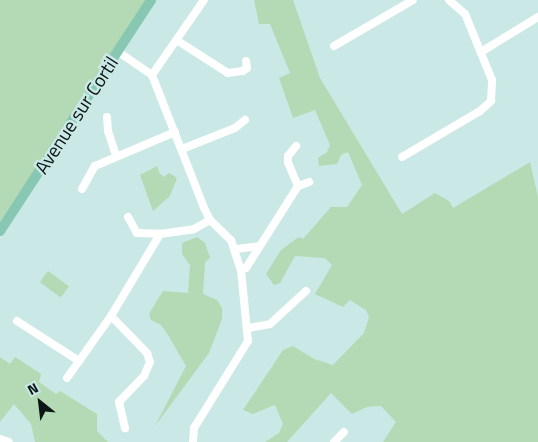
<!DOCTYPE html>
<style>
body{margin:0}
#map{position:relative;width:538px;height:442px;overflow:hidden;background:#cae8e5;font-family:"Titillium Web",sans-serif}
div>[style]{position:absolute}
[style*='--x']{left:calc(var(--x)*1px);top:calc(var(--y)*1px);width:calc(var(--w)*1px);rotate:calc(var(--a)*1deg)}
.green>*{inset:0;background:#b3dab5;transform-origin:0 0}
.minor>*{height:8px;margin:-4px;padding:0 4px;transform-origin:4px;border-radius:4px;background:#fff}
.major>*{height:10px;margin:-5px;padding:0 5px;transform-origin:5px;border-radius:5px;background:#88c8b3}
span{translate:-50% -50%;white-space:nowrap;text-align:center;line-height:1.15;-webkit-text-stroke:5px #cae8e5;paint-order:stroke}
.street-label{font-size:19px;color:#0b1615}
.north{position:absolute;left:15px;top:377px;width:50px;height:50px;-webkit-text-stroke:4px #cae8e5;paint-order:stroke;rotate:331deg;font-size:14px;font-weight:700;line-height:20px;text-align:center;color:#0b1615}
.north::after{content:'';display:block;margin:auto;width:18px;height:22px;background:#0b1615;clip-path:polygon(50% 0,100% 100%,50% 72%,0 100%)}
</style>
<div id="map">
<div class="green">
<i style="clip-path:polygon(0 0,148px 0,0 221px)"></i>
<i style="clip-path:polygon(254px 0,293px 0,320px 78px,402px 214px,435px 193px,449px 201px,453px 208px,530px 162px,538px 197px,538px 442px,383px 442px,396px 422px,381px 406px,367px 407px,352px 414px,331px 393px,287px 442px,265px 442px,279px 433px,283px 424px,275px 405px,253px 414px,243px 410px,283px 350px,293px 346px,314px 359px,333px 365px,364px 333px,369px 317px,366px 310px,350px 300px,343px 307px,315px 294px,332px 265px,325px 258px,295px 256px,280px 283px,274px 285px,266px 274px,281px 250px,299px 237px,303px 239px,331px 207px,347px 207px,362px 185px,348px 152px,341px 155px,337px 164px,319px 166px,318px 158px,327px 152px,330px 145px,315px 110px,293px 118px,279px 78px,290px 73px,270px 24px,259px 24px)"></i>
<i style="clip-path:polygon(157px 166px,160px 174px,164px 177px,169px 173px,177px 178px,170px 196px,153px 211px,140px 175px)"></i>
<i style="clip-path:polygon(197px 237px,205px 243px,210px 258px,205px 262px,203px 294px,217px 300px,222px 308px,222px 319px,209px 353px,155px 426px,186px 366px,168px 335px,161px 325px,151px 320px,149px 314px,163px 291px,188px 293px,190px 265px,182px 254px,182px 243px)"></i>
<i style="left:48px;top:271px;width:26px;height:14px;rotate:36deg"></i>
<i style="clip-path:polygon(0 357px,10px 364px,15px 357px,41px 374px,39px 382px,56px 394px,60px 391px,97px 414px,97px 431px,108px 442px,35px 442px,31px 424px,14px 404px,0 422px)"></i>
</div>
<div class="minor">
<i style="--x:178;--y:41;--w:59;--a:32.6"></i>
<i style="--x:228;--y:73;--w:15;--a:-8"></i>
<i style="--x:243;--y:71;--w:5;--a:-37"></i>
<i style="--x:247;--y:68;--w:7;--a:-98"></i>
<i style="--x:334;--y:46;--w:91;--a:-30.2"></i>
<i style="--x:117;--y:51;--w:42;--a:34.4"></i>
<i style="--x:152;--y:75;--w:143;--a:68.6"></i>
<i style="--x:204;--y:208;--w:13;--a:63"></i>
<i style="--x:210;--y:220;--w:29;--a:44"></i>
<i style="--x:231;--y:240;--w:32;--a:72"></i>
<i style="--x:241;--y:270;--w:71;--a:84.4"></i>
<i style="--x:248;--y:341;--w:102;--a:121.8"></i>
<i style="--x:194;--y:428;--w:14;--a:94"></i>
<i style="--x:481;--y:52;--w:67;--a:-31.6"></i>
<i style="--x:152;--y:75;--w:91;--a:-55.3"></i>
<i style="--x:107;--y:117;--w:14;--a:86"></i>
<i style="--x:108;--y:131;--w:26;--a:72"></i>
<i style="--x:182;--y:149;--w:57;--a:-21.6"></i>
<i style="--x:235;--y:128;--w:13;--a:-39"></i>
<i style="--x:402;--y:157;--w:91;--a:-30.5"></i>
<i style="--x:480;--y:111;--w:15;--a:-42"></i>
<i style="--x:491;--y:101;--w:21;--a:-87"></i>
<i style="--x:492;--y:80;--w:71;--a:-112.2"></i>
<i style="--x:465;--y:14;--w:21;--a:-139"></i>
<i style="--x:298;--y:186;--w:12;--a:-20"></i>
<i style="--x:82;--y:189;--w:26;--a:-61"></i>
<i style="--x:95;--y:166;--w:87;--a:-23"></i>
<i style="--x:128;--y:217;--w:18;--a:61"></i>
<i style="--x:137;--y:233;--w:23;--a:2"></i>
<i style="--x:236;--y:249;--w:23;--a:-7"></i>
<i style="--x:241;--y:270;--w:5;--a:-22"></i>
<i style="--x:246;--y:268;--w:97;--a:-57.6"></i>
<i style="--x:298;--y:186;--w:26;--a:-113"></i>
<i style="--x:288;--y:162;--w:6;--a:-90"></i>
<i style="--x:288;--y:156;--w:13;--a:-51"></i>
<i style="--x:111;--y:316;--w:52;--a:45.8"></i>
<i style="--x:147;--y:353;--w:9;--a:72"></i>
<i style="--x:150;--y:362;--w:15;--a:113"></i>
<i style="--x:144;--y:376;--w:36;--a:134"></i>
<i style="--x:119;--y:402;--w:27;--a:77"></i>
<i style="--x:17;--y:321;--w:74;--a:32.8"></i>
<i style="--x:248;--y:328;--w:22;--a:-10"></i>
<i style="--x:270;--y:324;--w:49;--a:-42.5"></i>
<i style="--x:67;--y:378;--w:76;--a:-54.6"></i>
<i style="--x:111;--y:316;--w:96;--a:-59.1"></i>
<i style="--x:160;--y:234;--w:34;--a:-8"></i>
<i style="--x:194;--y:229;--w:18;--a:-29"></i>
<i style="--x:0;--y:439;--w:9;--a:18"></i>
<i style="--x:334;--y:442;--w:14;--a:-45"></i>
</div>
<div class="major">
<i style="--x:0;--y:231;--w:276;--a:-56.8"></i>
</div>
<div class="street-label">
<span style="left:76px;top:115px;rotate:-57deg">Avenue sur Cortil</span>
</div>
<div class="north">N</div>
</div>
